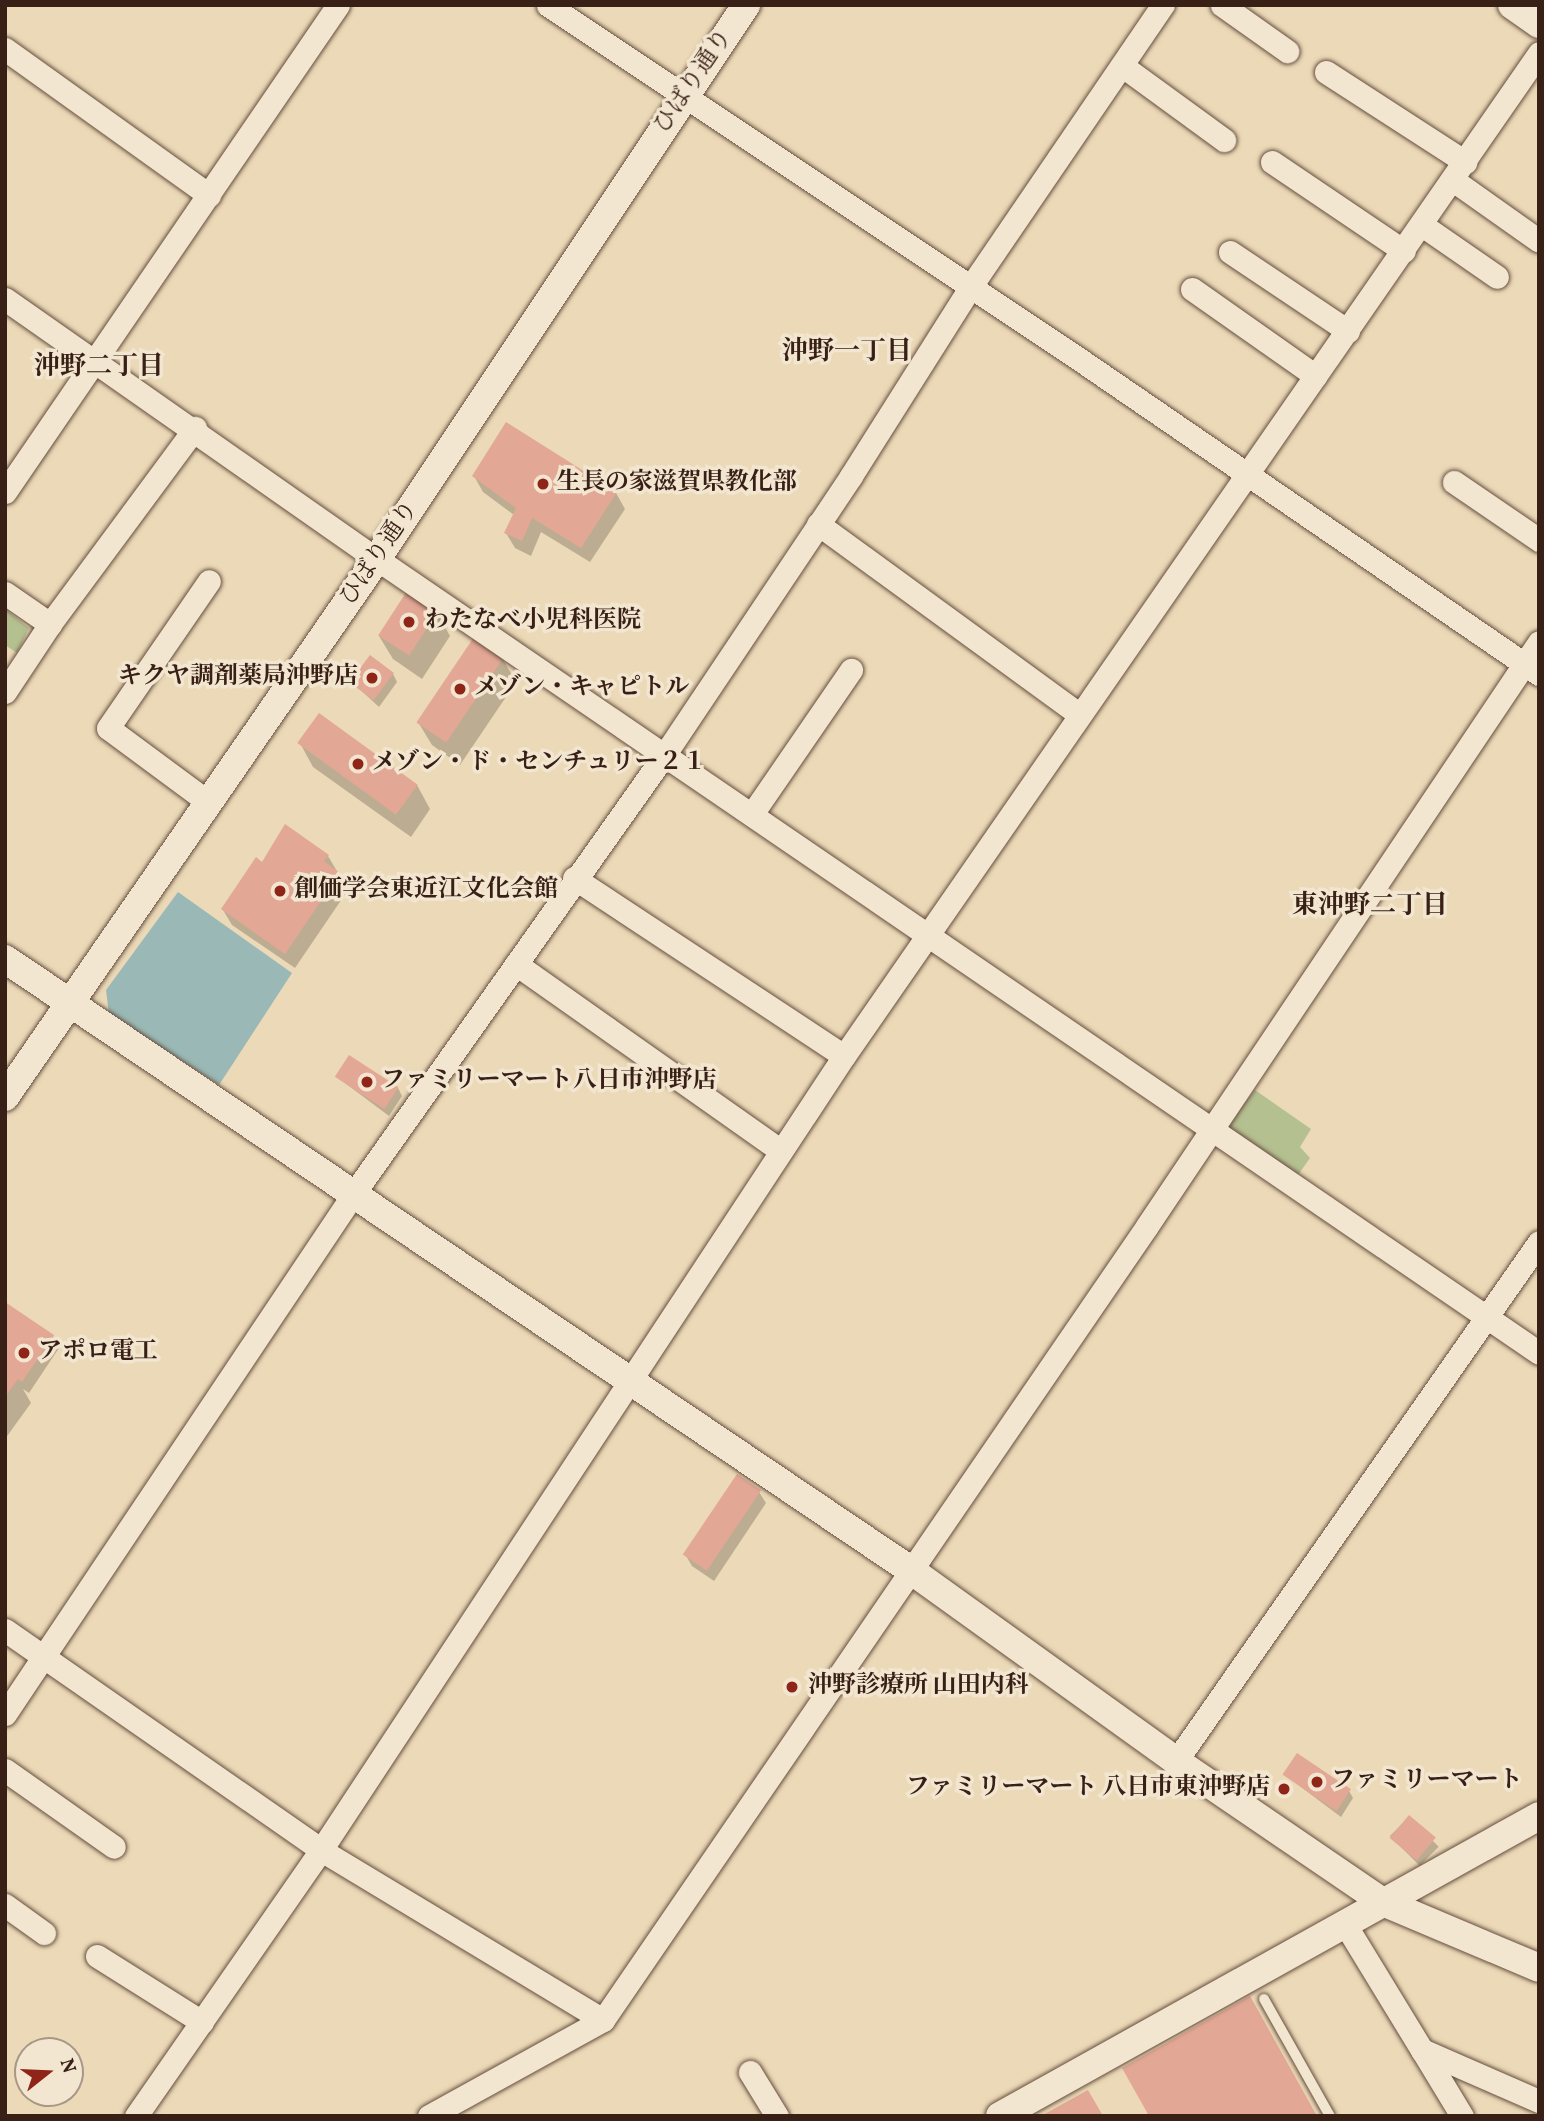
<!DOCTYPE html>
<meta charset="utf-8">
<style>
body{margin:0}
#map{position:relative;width:1544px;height:2121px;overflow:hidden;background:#ebd9b7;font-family:Vollkorn,"Noto Serif JP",serif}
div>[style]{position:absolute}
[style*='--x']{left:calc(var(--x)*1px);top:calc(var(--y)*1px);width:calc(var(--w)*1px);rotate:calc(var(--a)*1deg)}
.green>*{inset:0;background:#b5c090}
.water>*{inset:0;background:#9ab9b6}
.shadow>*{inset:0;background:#0003;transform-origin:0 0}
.building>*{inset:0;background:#e3a795;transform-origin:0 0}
.roads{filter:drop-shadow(0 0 2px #664e3f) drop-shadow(0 0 2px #664e3f)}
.service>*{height:10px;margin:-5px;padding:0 5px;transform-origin:5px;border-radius:5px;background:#f2e6d0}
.minor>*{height:23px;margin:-11.5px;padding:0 11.5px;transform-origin:11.5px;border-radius:11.5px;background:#f2e6d0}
.tertiary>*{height:28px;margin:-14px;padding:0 14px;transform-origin:14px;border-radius:14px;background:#f2e6d0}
.dots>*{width:19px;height:19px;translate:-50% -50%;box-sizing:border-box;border:4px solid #f2e6d0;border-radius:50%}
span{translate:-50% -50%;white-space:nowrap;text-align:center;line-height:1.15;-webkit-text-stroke:7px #f2e6d0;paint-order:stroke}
.street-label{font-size:24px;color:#392017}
.poi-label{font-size:24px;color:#392017;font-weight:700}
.left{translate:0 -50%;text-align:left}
.right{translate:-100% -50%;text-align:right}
.neighbourhood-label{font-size:26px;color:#392017;font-weight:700}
.frame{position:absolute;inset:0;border:7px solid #392017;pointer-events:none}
.north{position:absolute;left:14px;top:2037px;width:70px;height:70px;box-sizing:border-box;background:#f2e6d0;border:2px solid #a89786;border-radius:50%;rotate:72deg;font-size:19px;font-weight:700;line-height:28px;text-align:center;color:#392017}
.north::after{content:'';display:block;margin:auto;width:24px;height:32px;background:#8f2418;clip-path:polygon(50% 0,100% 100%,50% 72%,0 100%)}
</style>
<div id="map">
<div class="green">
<i style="clip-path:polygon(5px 609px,29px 628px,17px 653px,5px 645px)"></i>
<i style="clip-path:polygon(1255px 1090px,1311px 1129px,1300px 1147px,1310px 1158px,1298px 1175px,1227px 1126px)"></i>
</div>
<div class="water">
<i style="clip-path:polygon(178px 892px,292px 973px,219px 1085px,109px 1014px,106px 990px)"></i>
</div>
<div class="shadow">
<i style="clip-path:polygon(474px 476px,616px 493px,625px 509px,590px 562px,541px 532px,531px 556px,515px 548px,506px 533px,514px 515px,483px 492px)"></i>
<i style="clip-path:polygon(437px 612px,450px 636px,422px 679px,393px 659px,379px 636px)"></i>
<i style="clip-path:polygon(502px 658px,516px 682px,460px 765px,432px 745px,418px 722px)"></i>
<i style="clip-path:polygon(393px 674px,397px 682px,379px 707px,353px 683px)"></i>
<i style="clip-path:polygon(300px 743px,417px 785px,430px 809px,411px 837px,313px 767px)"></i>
<i style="clip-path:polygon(328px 856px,348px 890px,295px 968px,232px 925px,223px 910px,263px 864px)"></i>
<i style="clip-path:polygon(337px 1077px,398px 1088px,402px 1096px,389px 1116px)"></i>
<i style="clip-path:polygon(5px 1304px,53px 1336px,59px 1348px,29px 1393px,23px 1389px,31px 1403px,5px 1439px)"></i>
<i style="clip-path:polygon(759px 1492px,766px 1503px,714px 1581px,692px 1566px,685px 1554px)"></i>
<i style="clip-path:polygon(1285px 1775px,1349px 1791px,1353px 1798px,1341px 1817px)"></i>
<i style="left:1409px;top:1817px;width:42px;height:27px;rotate:45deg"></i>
</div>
<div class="building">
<i style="clip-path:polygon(506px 422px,617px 492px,581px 548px,532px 518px,522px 541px,504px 533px,516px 508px,472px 476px)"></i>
<i style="left:407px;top:591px;width:37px;height:53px;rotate:33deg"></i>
<i style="left:474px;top:637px;width:36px;height:103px;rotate:34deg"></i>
<i style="left:370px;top:655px;width:30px;height:34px;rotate:37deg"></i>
<i style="left:319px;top:713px;width:122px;height:37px;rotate:36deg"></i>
<i style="clip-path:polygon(285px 824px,329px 855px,324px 861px,340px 873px,285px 954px,221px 909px,256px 857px,262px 862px)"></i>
<i style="left:349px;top:1055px;width:59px;height:26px;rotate:33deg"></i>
<i style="clip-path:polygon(5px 1302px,54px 1335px,22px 1382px,18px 1379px,5px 1397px)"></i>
<i style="left:737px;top:1474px;width:29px;height:97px;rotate:34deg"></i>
<i style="left:1297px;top:1753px;width:65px;height:26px;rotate:34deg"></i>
<i style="left:1409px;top:1815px;width:35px;height:30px;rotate:40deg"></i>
<i style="clip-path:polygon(1250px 1996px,1317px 2116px,1149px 2116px,1122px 2068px)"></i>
<i style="clip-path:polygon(1088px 2090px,1103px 2116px,1041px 2116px)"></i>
</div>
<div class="roads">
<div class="service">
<i style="--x:1264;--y:1999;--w:134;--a:60.6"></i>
</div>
<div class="minor">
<i style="--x:548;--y:5;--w:635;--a:33.69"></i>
<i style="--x:1076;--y:357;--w:561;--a:34.4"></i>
<i style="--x:1222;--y:5;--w:80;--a:35.3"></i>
<i style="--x:5;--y:49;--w:251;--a:35.6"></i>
<i style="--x:1124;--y:67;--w:124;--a:36.1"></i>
<i style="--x:1326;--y:72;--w:166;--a:32.9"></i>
<i style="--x:1272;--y:162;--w:159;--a:34"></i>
<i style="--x:1453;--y:180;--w:105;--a:35.3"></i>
<i style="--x:1422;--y:225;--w:91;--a:34.7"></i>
<i style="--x:1230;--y:252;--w:142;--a:33.8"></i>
<i style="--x:1192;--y:289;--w:151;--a:35.1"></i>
<i style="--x:5;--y:299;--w:454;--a:35"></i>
<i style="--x:377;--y:559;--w:1407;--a:34.34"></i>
<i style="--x:1454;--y:482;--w:103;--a:34.3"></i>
<i style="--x:5;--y:492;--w:590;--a:-55.64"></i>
<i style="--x:818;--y:524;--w:323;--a:36.1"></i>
<i style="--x:5;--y:593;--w:55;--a:34.6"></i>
<i style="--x:5;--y:692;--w:82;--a:-56.5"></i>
<i style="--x:50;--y:624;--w:244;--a:-53.5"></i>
<i style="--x:208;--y:802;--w:124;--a:-143.5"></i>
<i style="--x:108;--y:728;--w:178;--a:-55.5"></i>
<i style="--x:752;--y:814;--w:175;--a:-55.5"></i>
<i style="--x:574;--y:878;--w:323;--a:33.4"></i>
<i style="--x:516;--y:964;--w:324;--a:35.2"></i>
<i style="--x:5;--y:1630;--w:385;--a:34.8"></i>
<i style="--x:321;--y:1850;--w:329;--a:31.1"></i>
<i style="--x:5;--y:1714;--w:623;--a:-56.18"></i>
<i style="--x:352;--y:1196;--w:542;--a:-54.7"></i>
<i style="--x:665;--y:754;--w:334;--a:-56.2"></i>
<i style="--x:851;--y:476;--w:221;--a:-57.7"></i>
<i style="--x:969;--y:289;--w:344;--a:-55.7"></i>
<i style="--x:1176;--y:1761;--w:633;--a:-55.03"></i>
<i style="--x:5;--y:1770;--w:133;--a:35.2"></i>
<i style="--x:5;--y:1905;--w:48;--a:35.7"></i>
<i style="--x:1345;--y:1924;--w:148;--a:58.6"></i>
<i style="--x:1422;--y:2050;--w:128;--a:23.6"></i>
<i style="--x:97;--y:1956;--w:124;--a:32.2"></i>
<i style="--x:1422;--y:2050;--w:77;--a:58.8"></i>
<i style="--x:750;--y:2072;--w:52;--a:58.5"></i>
<i style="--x:136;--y:2116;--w:324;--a:-55.2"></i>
<i style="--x:321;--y:1850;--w:951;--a:-56.63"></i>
<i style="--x:844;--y:1056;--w:1220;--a:-55.28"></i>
<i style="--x:429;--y:2116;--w:199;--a:-28.9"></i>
<i style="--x:603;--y:2020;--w:962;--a:-55.58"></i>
<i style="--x:1147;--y:1226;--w:703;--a:-56.13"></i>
</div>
<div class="tertiary">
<i style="--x:1512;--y:5;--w:33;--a:35"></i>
<i style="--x:5;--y:959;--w:1094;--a:34.01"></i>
<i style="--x:912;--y:1571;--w:325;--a:35.7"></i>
<i style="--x:1176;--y:1761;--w:250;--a:34.3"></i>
<i style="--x:1383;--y:1902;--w:169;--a:22.9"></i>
<i style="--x:5;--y:1097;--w:654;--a:-55.34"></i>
<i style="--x:377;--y:559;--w:666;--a:-56.33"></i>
<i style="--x:1000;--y:2116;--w:617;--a:-29.1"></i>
</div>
</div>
<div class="dots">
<i style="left:543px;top:484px;background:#8f2418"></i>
<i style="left:409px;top:622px;background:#8f2418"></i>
<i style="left:372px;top:678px;background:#8f2418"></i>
<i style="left:460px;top:689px;background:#8f2418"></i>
<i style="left:358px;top:764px;background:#8f2418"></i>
<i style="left:280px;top:891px;background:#8f2418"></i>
<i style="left:367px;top:1082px;background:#8f2418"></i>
<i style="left:24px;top:1353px;background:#8f2418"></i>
<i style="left:792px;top:1687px;background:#8f2418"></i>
<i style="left:1317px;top:1782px;background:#8f2418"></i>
<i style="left:1284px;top:1789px;background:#8f2418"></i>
</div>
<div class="street-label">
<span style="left:694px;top:82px;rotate:-56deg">ひばり通り</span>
<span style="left:380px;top:554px;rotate:-56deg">ひばり通り</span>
</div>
<div class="poi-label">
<span class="left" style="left:557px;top:484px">生長の家滋賀県教化部</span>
<span class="left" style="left:425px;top:622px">わたなべ小児科医院</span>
<span class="right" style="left:358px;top:678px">キクヤ調剤薬局沖野店</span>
<span class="left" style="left:474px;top:689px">メゾン・キャピトル</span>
<span class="left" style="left:372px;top:764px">メゾン・ド・センチュリー２１</span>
<span class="left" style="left:294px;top:891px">創価学会東近江文化会館</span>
<span class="left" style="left:381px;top:1082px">ファミリーマート八日市沖野店</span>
<span class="left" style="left:38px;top:1353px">アポロ電工</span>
<span class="left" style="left:808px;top:1687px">沖野診療所 山田内科</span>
<span class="left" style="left:1331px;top:1782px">ファミリーマート</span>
<span class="right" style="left:1270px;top:1789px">ファミリーマート 八日市東沖野店</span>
</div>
<div class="neighbourhood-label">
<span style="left:847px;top:353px">沖野一丁目</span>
<span style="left:99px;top:368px">沖野二丁目</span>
<span style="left:1370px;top:907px">東沖野二丁目</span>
</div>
<div class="frame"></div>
<div class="north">N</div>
</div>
